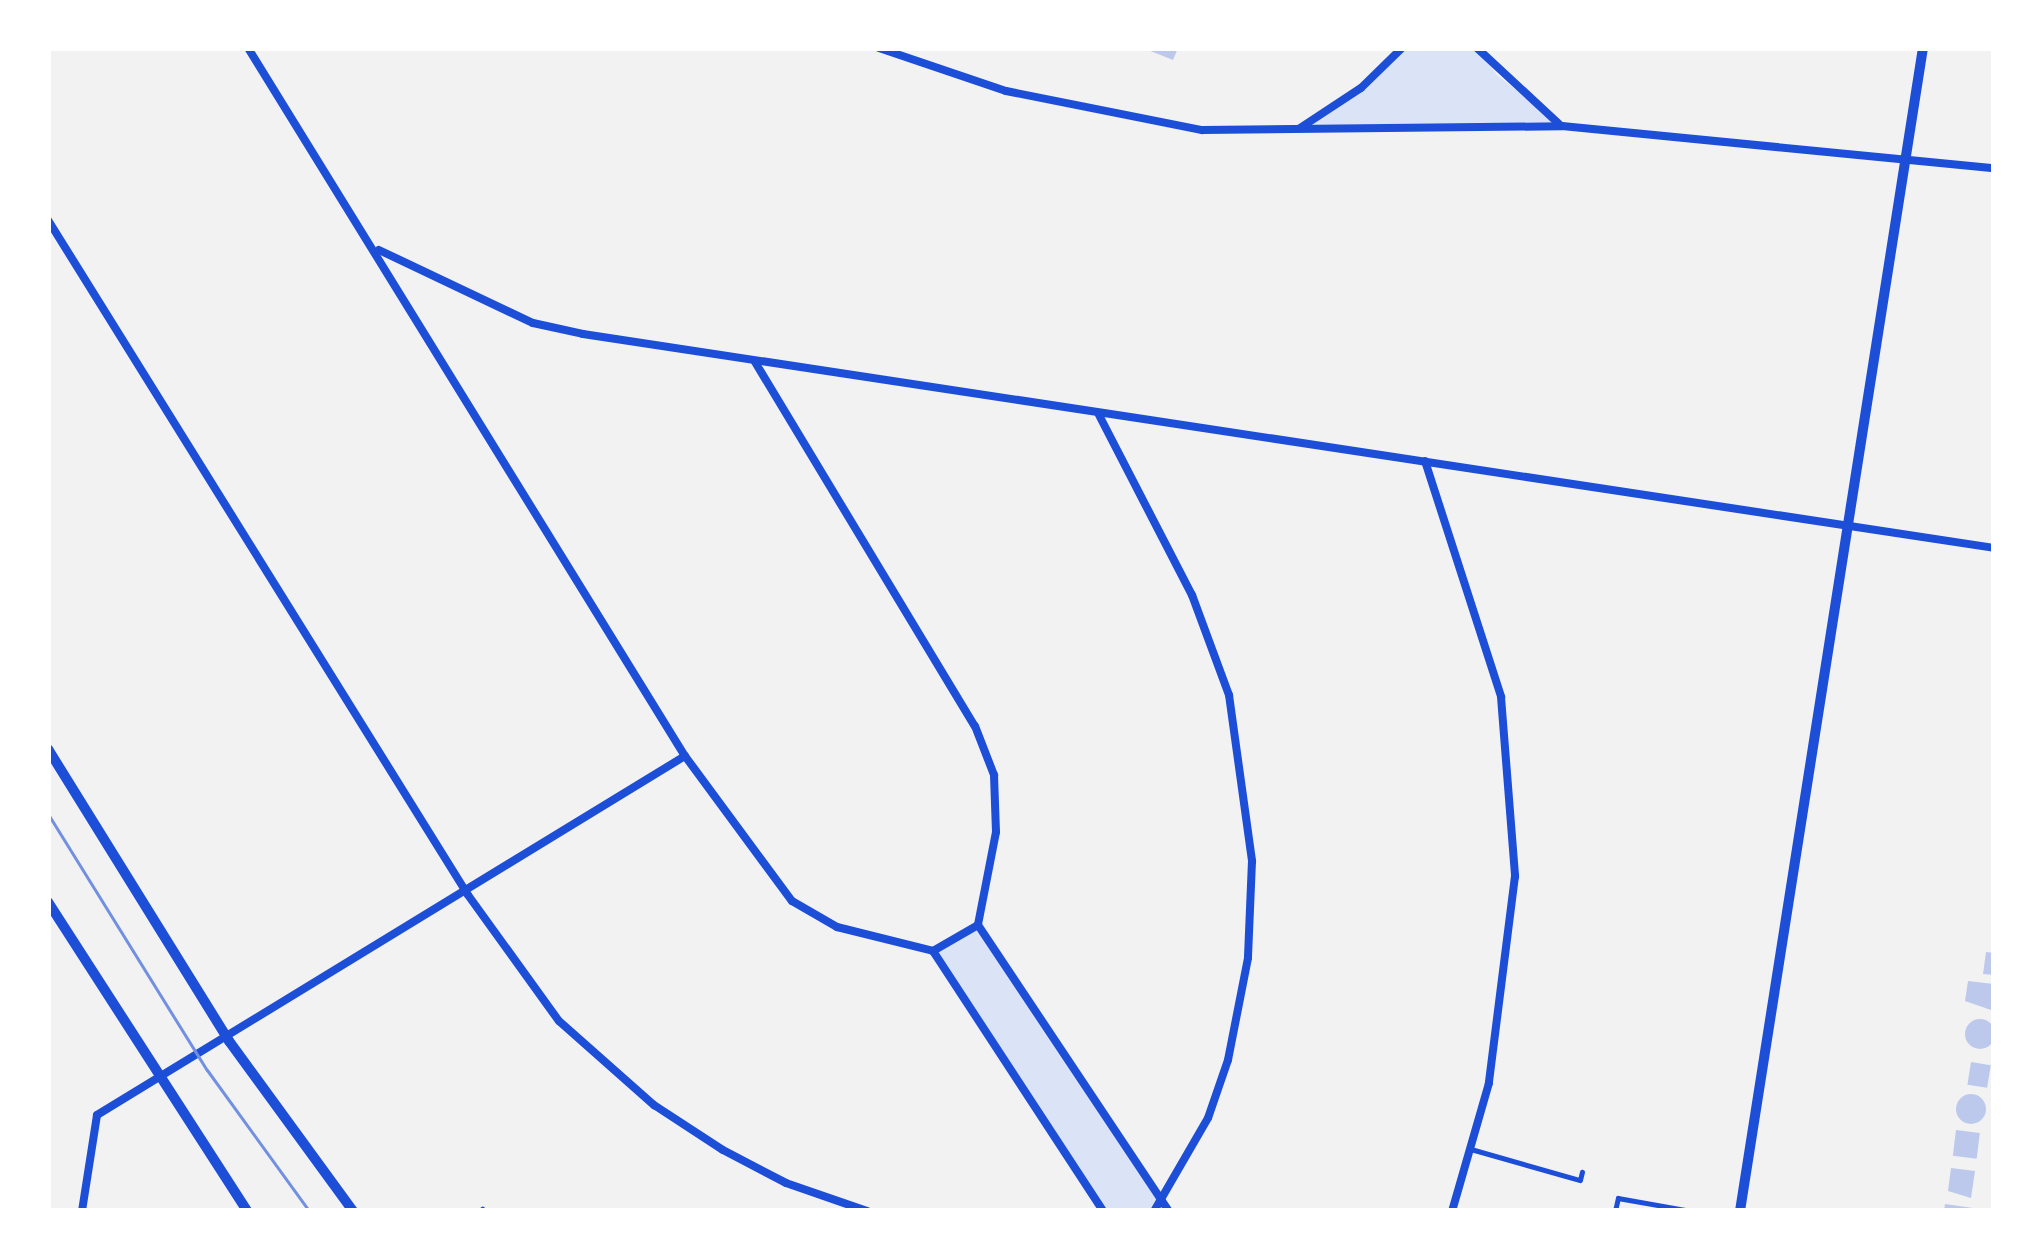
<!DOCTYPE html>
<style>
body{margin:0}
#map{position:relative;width:2042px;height:1259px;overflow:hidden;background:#f2f2f2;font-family:Signika,sans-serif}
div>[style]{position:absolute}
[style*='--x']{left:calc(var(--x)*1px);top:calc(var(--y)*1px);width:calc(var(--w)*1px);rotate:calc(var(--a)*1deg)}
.green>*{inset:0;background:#dbe4f7}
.building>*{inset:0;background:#bdc9ec;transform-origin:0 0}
.round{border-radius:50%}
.service>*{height:4.5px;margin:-2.25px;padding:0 2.25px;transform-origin:2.25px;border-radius:2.25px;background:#1d4ed8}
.minor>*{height:8px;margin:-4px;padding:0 4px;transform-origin:4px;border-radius:4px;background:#1d4ed8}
.secondary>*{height:10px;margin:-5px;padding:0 5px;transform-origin:5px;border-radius:5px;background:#1d4ed8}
.tram>*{height:3px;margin:-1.5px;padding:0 1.5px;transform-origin:1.5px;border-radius:1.5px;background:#7290e2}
span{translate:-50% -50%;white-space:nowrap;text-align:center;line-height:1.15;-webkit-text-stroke:9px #fff;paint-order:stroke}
.frame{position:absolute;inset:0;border:51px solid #fff;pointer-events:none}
</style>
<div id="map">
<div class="green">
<i style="clip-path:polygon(1402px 48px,1477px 48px,1497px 75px,1562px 126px,1298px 129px,1361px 88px)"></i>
<i style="clip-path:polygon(978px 925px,1169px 1211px,1103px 1211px,933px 951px)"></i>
</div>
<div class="building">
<i style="clip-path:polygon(1143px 48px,1178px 48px,1173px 60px)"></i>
<i style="clip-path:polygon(1986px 952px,1994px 953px,1994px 975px,1983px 974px)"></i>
<i style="clip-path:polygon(1968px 981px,1994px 984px,1994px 1011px,1965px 1001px)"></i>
<i class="round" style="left:1965px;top:1019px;width:30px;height:30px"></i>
<i style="left:1971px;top:1062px;width:20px;height:23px;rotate:9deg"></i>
<i class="round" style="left:1956px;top:1094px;width:30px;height:30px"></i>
<i style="left:1956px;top:1130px;width:24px;height:26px;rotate:7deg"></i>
<i style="clip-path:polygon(1951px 1168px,1975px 1171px,1971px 1198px,1948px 1191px)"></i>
<i style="clip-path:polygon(1945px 1204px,1973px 1208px,1973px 1211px,1944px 1211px)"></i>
</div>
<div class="service">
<i style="--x:1471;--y:1149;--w:113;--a:15.9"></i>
<i style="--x:1580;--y:1180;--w:8;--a:-76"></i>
<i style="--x:480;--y:1211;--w:3;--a:-45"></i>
<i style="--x:1615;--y:1211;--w:13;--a:-77"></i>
<i style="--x:1618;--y:1198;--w:75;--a:10"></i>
</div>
<div class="minor">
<i style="--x:248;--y:48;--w:832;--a:58.32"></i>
<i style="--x:685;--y:756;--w:180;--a:53.6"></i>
<i style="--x:792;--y:901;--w:52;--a:30"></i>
<i style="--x:837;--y:927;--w:99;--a:14"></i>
<i style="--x:933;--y:951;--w:52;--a:-30"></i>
<i style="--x:879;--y:48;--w:134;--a:18.7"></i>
<i style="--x:1006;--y:91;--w:200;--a:11.3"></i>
<i style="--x:1202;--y:130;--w:360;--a:-0.6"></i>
<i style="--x:1562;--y:126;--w:434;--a:5.6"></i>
<i style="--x:1477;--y:48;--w:112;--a:42.8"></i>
<i style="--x:1300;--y:128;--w:73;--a:-33.3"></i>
<i style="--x:1361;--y:88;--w:57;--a:-44.3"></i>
<i style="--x:48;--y:220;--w:795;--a:58.11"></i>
<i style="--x:468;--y:895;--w:155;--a:54.2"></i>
<i style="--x:559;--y:1021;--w:127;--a:41.5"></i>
<i style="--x:654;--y:1105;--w:82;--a:33.1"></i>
<i style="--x:723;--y:1150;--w:71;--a:27.6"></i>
<i style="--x:786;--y:1183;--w:86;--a:19.1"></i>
<i style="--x:379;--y:250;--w:170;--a:25.4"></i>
<i style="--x:533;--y:323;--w:51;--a:12.4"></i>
<i style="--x:583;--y:334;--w:1427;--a:8.62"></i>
<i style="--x:755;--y:362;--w:425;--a:58.9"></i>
<i style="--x:975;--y:726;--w:53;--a:68.8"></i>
<i style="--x:994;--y:775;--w:57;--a:88"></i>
<i style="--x:996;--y:832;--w:95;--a:101"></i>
<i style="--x:1099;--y:415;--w:203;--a:62.7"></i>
<i style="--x:1192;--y:595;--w:107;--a:69.7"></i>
<i style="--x:1229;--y:695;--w:168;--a:82.1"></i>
<i style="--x:1252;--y:861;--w:97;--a:92.4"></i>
<i style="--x:1248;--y:958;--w:104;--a:101.1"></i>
<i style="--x:1228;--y:1060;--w:61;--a:109"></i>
<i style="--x:1208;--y:1118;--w:108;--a:120.1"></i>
<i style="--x:1425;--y:461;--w:248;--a:72.1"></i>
<i style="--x:1501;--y:697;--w:180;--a:85.5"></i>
<i style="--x:1515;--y:876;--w:209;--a:97.2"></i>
<i style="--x:1489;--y:1083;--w:133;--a:106.1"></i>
<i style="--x:978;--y:925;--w:344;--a:56.3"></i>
<i style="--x:933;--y:951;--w:311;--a:56.8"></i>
<i style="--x:82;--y:1211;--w:97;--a:-81.1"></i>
<i style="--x:97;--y:1115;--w:689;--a:-31.41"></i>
</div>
<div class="secondary">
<i style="--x:48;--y:749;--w:344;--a:58.2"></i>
<i style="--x:229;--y:1041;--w:210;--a:53.9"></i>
<i style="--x:48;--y:902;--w:368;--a:57.2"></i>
<i style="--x:1740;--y:1211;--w:1177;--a:-81.06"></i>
</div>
<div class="tram">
<i style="--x:48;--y:814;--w:301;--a:58.2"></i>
<i style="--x:207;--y:1070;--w:174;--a:54.1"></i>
</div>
<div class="frame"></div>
</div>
